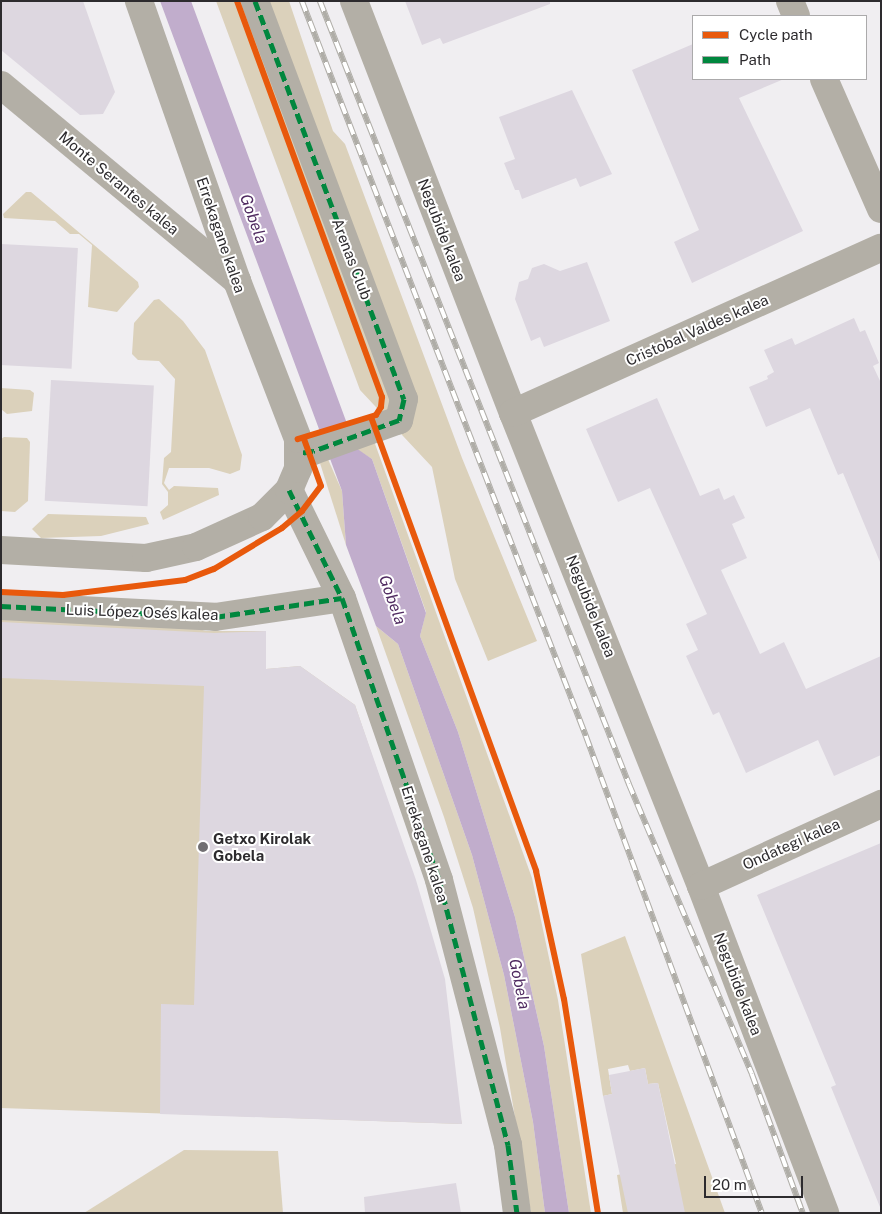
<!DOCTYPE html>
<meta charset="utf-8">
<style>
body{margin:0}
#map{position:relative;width:882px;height:1214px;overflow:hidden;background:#f0eef1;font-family:"Public Sans",sans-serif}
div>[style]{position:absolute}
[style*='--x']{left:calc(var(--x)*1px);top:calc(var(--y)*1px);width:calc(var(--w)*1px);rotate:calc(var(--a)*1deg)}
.green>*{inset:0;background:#dbd1bb}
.water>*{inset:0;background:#c1adcc}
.building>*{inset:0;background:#ddd7e0;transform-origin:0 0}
.minor>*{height:28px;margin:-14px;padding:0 14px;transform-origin:14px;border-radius:14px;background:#b3afa6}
.rail>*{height:5.5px;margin-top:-2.75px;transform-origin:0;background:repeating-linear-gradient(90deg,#fff 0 11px,#afada7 0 22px);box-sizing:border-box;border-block:1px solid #afada7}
.quiet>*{height:5px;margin-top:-2.5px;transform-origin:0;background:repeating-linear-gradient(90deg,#00873e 0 10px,transparent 0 15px)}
.cycleway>*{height:6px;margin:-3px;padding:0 3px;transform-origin:3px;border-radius:3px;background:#e8590c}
.dots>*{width:14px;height:14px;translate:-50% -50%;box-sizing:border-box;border:2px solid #fff;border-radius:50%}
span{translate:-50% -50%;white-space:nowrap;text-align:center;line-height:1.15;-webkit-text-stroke:4px #fff;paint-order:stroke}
.street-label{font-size:15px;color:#2d2b2e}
.poi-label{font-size:15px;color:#2d2b2e;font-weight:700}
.left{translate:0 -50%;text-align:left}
.water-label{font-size:16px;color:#502b61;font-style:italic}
.frame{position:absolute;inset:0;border:2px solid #2d2b2e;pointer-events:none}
.legend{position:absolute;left:692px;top:15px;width:175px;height:65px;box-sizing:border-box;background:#fff;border:1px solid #abaaab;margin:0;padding:6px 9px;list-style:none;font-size:15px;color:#2d2b2e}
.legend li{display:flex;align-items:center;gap:10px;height:25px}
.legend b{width:25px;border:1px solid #abaaab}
.scale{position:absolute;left:704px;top:1176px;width:99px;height:22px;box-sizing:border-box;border:2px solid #2d2b2e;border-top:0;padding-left:6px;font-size:15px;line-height:18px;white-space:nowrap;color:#2d2b2e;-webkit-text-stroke:4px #fff;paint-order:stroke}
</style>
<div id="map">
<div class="green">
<i style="clip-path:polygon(216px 1px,289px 1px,333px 131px,345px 144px,462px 458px,537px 641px,488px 661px,455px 579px,432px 467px,360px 390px)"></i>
<i style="clip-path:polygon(26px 192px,31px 192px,138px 282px,139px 287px,117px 312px,88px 307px,92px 245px,79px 234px,70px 234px,55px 221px,4px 218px,3px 214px)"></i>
<i style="clip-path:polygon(159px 299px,183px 321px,205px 350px,242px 455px,240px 470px,230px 474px,209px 468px,169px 468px,164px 483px,169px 490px,174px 486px,218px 488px,219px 495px,163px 520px,160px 512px,168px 505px,168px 492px,162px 484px,164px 458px,171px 452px,175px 379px,159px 361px,138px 360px,132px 354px,134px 323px,154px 300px)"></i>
<i style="clip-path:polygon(1px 388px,30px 390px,34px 393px,32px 411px,7px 414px,1px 409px)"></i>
<i style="clip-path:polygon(4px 437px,27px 438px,30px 442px,28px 501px,15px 512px,1px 511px,1px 439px)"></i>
<i style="clip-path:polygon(374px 441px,532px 878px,558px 1000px,591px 1213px,569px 1213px,544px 1046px,515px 917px,458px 732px,420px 636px,426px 612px,372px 459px,356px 449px)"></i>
<i style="clip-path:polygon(327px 457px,342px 491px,346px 545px,319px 460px)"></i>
<i style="clip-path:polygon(48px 514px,146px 517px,149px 524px,101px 536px,41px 538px,32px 529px)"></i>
<i style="clip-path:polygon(1px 614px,180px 624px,206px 631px,266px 631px,266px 669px,300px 666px,355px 705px,392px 814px,462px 1124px,1px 1108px)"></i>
<i style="clip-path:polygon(376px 626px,398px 644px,472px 855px,504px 975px,533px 1122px,545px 1213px,531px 1213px,500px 1028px,473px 908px,444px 817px)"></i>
<i style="clip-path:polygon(625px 936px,725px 1213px,623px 1213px,617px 1175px,676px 1164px,658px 1083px,648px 1084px,645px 1068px,630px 1071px,628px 1065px,608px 1069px,612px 1094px,603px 1096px,581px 954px)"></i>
<i style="clip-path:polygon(184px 1150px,278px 1151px,283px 1213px,84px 1213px)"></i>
</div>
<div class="water">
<i style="clip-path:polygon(160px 1px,191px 1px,356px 448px,372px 459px,426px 613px,420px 636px,458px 732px,515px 917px,544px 1046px,569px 1213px,545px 1213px,533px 1122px,504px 975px,472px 855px,398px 644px,376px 626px,346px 545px,342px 491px)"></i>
</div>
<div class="building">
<i style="clip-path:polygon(1px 1px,83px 1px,115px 92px,103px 114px,80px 115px,1px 50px)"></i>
<i style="clip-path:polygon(405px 1px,550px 1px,550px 4px,443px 44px,440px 38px,422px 45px)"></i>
<i style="clip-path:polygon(693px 44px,693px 79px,784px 79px,739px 98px,803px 231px,692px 283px,674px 242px,699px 230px,632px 70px)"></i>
<i style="clip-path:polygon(572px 90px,612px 174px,580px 187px,576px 178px,522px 199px,519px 190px,515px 190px,504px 163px,515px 159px,499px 117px)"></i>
<i style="left:1px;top:244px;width:77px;height:121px;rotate:3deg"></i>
<i style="clip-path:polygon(587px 262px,610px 321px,544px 347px,540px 337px,531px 341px,515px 299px,519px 282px,528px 279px,532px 268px,544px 264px,560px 271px)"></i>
<i style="clip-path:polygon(854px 318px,860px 332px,865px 330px,879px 363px,873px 366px,881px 383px,880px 562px,843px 473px,838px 475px,810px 408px,766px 427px,749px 387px,768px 379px,767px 376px,774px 372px,764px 350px,792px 338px,795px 345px)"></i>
<i style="left:51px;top:380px;width:103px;height:121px;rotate:3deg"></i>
<i style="clip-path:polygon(657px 398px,700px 496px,719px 488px,724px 500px,734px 495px,745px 518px,732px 524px,747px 558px,721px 570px,760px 654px,784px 642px,806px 689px,881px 656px,881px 755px,834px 776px,818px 740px,746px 773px,719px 712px,713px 715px,686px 656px,698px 650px,686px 624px,707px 614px,650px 488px,618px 502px,586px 429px)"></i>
<i style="clip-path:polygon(1px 622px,214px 633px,266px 631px,266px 669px,300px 666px,355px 705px,416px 880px,445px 979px,462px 1124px,160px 1114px,161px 1004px,194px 1005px,204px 686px,1px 678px)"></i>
<i style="clip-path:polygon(881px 843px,881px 1207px,880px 1207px,831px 1087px,836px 1085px,757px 895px)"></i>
<i style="clip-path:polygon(645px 1068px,648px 1084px,658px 1083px,685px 1213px,628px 1213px,603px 1096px,612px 1094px,609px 1075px)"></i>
<i style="clip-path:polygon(456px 1183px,461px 1213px,365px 1213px,364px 1197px)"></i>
</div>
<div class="minor">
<i style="--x:255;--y:1;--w:425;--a:69.5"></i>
<i style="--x:404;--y:399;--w:22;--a:103"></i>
<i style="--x:399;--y:420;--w:91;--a:160.2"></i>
<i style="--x:313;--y:451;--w:13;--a:171"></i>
<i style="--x:354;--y:1;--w:442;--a:68.9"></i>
<i style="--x:513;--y:413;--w:509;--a:68.32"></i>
<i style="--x:701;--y:886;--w:350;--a:69.2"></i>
<i style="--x:790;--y:1;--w:16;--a:68"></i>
<i style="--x:824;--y:79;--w:142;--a:66.3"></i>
<i style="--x:1;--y:85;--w:307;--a:39.7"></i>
<i style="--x:513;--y:413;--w:403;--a:-24.2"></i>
<i style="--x:289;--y:490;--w:120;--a:63.9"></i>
<i style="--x:342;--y:598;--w:298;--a:71"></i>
<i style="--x:439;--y:880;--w:274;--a:75.4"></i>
<i style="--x:508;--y:1145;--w:69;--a:82.5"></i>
<i style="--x:1;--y:550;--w:145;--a:3.2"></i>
<i style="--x:146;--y:558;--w:51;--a:-12.4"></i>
<i style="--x:196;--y:547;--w:72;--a:-24.4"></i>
<i style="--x:262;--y:517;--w:38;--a:-45"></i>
<i style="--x:289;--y:490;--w:23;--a:-67"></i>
<i style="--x:298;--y:469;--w:30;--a:-90"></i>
<i style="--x:298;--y:439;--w:169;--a:-111.1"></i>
<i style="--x:237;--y:281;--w:297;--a:-109.3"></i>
<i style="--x:1;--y:606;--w:214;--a:2.9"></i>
<i style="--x:215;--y:617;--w:128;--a:-8.5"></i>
<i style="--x:701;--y:886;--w:198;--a:-24.5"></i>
</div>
<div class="rail">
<i style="--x:302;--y:1;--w:788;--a:68.87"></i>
<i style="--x:586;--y:736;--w:508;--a:69.75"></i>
<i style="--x:320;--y:1;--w:842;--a:68.46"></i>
<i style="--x:629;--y:784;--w:315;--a:67"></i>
<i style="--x:752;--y:1074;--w:148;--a:69.9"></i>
</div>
<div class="quiet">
<i style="--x:255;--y:1;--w:425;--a:69.5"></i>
<i style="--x:404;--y:399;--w:22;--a:103"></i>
<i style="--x:399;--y:420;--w:91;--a:160.2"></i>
<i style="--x:313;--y:451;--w:13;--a:171"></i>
<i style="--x:289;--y:490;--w:120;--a:63.9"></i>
<i style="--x:342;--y:598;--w:298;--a:71"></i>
<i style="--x:439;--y:880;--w:274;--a:75.4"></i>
<i style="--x:508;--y:1145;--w:69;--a:82.5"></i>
<i style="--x:1;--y:606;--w:214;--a:2.9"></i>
<i style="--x:215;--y:617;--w:128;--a:-8.5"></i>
</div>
<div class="cycleway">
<i style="--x:237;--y:1;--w:422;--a:69.9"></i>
<i style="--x:382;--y:397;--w:10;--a:96"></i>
<i style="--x:381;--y:407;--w:9;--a:122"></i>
<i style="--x:376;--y:415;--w:82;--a:162.9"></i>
<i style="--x:371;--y:417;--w:483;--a:70"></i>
<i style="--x:536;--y:871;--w:131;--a:77.7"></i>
<i style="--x:564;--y:999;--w:217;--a:81"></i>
<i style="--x:1;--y:592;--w:62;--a:2.8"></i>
<i style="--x:63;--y:595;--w:123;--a:-7"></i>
<i style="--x:185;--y:580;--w:31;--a:-21"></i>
<i style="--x:214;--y:569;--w:79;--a:-31.1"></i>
<i style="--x:282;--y:528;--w:26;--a:-40"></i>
<i style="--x:302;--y:511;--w:31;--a:-53"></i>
<i style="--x:321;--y:486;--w:50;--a:-109.9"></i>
</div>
<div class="dots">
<i style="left:203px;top:847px;background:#716f72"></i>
</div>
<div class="street-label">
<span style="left:119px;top:183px;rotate:40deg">Monte Serantes kalea</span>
<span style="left:442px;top:230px;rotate:69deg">Negubide kalea</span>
<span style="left:221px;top:235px;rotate:71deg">Errekagane kalea</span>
<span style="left:352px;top:259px;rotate:69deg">Arenas Club</span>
<span style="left:697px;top:330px;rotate:-24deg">Cristobal Valdes kalea</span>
<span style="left:591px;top:606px;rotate:68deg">Negubide kalea</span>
<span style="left:142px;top:612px;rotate:2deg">Luis López Osés kalea</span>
<span style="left:425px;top:844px;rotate:72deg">Errekagane kalea</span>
<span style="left:791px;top:844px;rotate:-24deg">Ondategi kalea</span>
<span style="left:738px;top:984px;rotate:69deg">Negubide kalea</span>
</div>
<div class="poi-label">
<span class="left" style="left:213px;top:847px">Getxo Kirolak<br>Gobela</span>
</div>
<div class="water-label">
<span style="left:253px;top:219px;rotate:70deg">Gobela</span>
<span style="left:392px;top:600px;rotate:70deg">Gobela</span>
<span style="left:519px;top:984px;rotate:78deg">Gobela</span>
</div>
<div class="frame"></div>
<ul class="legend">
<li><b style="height:6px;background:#e8590c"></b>Cycle path</li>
<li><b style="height:6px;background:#00873e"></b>Path</li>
</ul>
<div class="scale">20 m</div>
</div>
